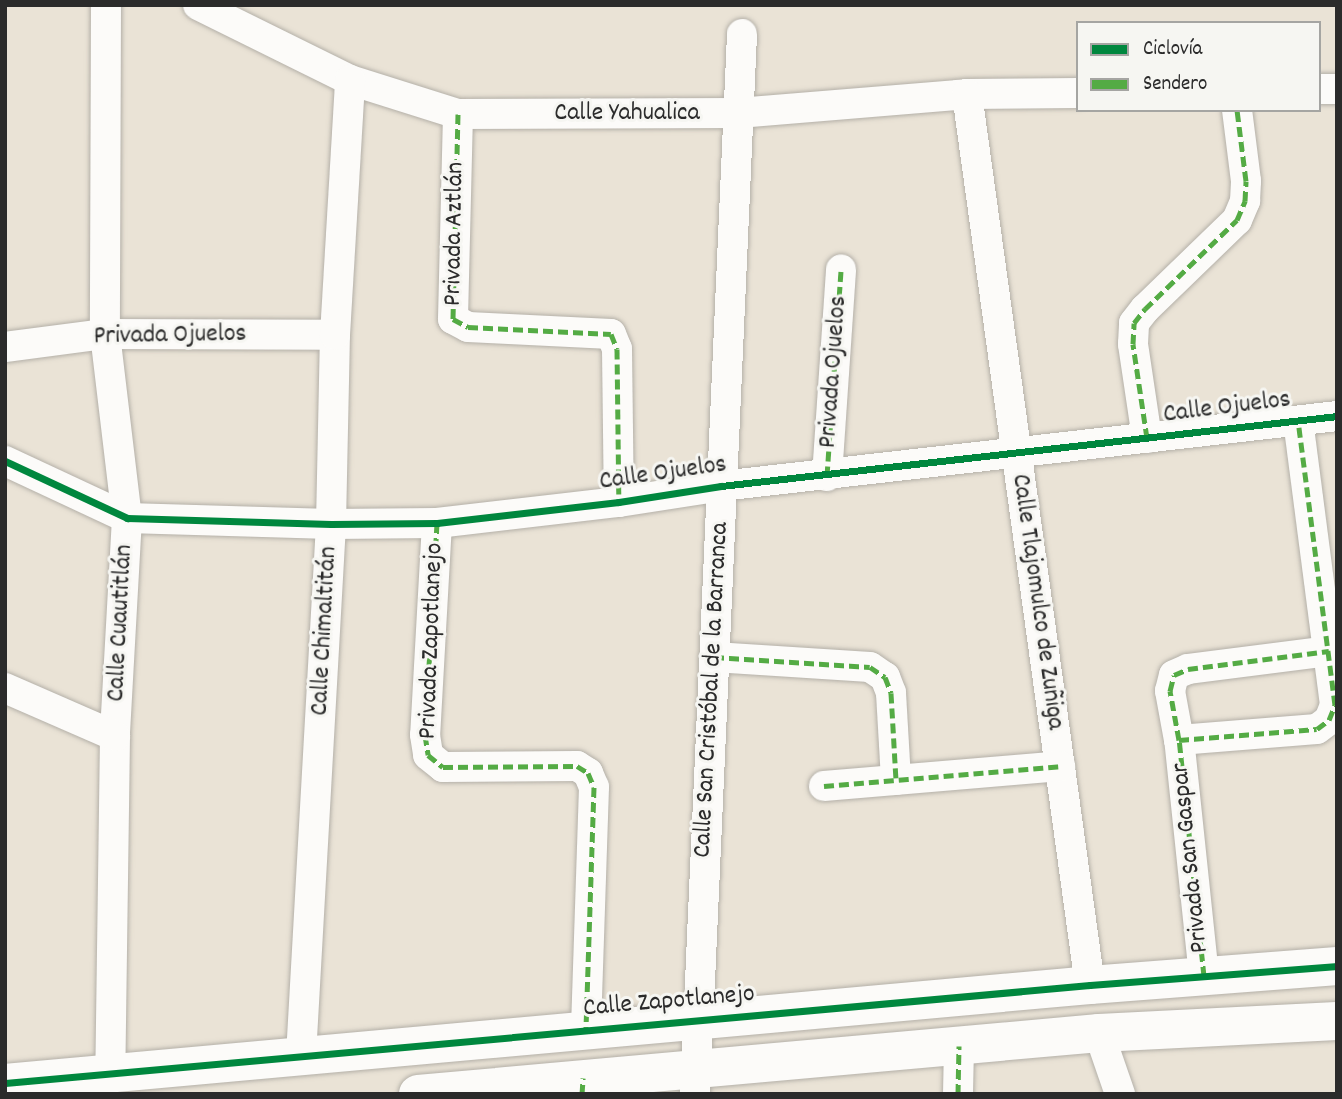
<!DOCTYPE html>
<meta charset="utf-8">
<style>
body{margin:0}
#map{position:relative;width:1342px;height:1099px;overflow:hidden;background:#eae3d6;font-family:Dekko,sans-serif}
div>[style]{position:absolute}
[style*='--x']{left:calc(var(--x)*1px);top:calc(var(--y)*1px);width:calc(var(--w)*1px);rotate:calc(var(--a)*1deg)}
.roads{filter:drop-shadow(0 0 2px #b4b0a8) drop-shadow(0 0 2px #b4b0a8)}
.street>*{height:30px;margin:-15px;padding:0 15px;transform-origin:15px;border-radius:15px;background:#fcfbf9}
.secondary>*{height:38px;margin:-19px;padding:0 19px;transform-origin:19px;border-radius:19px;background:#fcfbf9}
.quiet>*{height:5px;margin-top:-2.5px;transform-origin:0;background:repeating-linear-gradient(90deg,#54ab44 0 10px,transparent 0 15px)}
.cycleway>*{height:7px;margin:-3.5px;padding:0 3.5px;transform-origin:3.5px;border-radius:3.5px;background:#00873e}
span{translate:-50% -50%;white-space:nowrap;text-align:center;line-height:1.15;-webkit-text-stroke:6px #f6f6f2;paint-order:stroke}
.street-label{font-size:26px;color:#2b2b2b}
.frame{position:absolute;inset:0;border:7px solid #2b2b2b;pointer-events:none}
.legend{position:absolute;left:1076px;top:21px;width:245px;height:91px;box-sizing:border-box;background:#f6f6f2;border:2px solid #a5a5a2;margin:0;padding:9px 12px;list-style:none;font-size:21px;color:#2b2b2b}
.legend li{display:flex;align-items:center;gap:14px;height:35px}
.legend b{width:35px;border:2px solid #a5a5a2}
</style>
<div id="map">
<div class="roads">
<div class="street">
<i style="--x:106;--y:5;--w:329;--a:90.2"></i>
<i style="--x:105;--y:334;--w:185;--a:83.2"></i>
<i style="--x:127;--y:518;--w:218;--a:93.2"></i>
<i style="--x:115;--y:736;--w:338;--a:90.8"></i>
<i style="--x:198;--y:5;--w:169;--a:26.3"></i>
<i style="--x:350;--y:80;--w:113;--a:17.5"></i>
<i style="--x:458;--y:114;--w:280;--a:-0.2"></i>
<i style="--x:738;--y:113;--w:230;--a:-4.7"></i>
<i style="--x:967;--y:94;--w:111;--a:-0.5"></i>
<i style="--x:1319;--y:89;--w:18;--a:0"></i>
<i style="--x:967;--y:94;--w:899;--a:82.14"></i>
<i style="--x:458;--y:114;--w:205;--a:91.4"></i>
<i style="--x:453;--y:319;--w:17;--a:28"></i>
<i style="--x:468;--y:327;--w:143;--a:2.8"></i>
<i style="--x:611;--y:334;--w:16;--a:68"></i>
<i style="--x:617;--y:349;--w:153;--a:89.3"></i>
<i style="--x:5;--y:347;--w:101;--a:-7.4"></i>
<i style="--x:105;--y:334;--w:230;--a:0.2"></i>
<i style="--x:1147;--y:438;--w:95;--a:-98.5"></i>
<i style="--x:1133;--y:344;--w:21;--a:-87"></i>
<i style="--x:1134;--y:323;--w:18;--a:-52"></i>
<i style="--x:1145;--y:309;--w:128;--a:-44.1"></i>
<i style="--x:1237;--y:220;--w:21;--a:-67"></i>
<i style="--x:1245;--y:201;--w:20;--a:-87"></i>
<i style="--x:1246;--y:181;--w:72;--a:-97.2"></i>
<i style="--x:5;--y:461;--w:135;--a:25"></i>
<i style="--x:127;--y:518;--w:204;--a:1.7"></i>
<i style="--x:331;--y:524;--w:106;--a:-0.5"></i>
<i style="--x:437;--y:523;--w:183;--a:-6.6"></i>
<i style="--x:619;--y:502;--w:103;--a:-8.9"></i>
<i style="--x:721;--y:486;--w:620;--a:-6.48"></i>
<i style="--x:827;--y:476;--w:207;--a:-86.1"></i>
<i style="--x:437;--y:523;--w:212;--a:93.2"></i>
<i style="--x:425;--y:735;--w:20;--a:81"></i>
<i style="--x:428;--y:755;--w:19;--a:39"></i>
<i style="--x:443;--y:767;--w:134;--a:-0.4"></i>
<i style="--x:577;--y:766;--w:13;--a:32"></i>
<i style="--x:588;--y:773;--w:15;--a:67"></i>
<i style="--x:594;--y:787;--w:243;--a:91.9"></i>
<i style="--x:714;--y:657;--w:156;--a:3.7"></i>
<i style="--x:870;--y:667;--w:18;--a:34"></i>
<i style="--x:885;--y:677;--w:17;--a:69"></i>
<i style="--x:891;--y:693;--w:87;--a:86.7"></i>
<i style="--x:5;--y:688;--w:120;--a:23.6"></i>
<i style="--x:1179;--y:740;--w:138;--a:-4.6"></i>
<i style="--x:1317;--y:729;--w:15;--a:-37"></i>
<i style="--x:1329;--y:720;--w:16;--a:-68"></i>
<i style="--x:1335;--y:705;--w:286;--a:-97.4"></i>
<i style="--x:824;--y:786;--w:237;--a:-4.8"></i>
<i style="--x:1204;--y:976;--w:237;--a:-96"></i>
<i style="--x:1179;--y:740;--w:50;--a:-100.4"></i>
<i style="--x:1170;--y:691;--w:16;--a:-76"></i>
<i style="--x:1174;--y:675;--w:15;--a:-23"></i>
<i style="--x:1188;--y:669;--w:142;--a:-7.3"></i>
<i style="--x:1099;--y:1033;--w:65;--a:71"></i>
<i style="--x:301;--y:1056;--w:533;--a:-86.77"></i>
<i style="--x:331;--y:524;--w:189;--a:-88.8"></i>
<i style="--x:335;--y:335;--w:255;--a:-86.6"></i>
<i style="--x:695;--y:1094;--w:1061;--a:-87.46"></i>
<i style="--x:958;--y:1094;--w:48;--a:-88.8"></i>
</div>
<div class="secondary">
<i style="--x:5;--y:1083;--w:1089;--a:-5.16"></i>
<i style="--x:1090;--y:985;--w:248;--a:-4.4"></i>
<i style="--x:418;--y:1094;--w:684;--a:-5.12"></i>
<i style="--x:1099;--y:1033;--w:238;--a:-2.9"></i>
</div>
</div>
<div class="quiet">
<i style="--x:458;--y:114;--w:205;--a:91.4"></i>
<i style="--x:453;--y:319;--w:17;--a:28"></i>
<i style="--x:468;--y:327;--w:143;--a:2.8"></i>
<i style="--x:611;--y:334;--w:16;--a:68"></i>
<i style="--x:617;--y:349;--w:153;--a:89.3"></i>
<i style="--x:1147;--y:438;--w:95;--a:-98.5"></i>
<i style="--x:1133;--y:344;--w:21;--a:-87"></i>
<i style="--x:1134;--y:323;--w:18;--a:-52"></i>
<i style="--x:1145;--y:309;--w:128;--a:-44.1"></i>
<i style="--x:1237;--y:220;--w:21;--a:-67"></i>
<i style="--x:1245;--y:201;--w:20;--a:-87"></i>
<i style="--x:1246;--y:181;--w:72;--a:-97.2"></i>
<i style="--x:827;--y:476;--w:207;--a:-86.1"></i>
<i style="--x:437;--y:523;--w:212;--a:93.2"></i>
<i style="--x:425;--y:735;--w:20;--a:81"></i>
<i style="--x:428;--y:755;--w:19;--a:39"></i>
<i style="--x:443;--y:767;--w:134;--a:-0.4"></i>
<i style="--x:577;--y:766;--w:13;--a:32"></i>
<i style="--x:588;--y:773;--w:15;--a:67"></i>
<i style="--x:594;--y:787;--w:243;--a:91.9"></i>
<i style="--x:714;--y:657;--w:156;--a:3.7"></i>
<i style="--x:870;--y:667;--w:18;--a:34"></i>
<i style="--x:885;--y:677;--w:17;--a:69"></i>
<i style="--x:891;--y:693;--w:87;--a:86.7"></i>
<i style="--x:1179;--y:740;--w:138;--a:-4.6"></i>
<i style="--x:1317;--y:729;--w:15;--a:-37"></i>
<i style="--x:1329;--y:720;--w:16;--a:-68"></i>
<i style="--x:1335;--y:705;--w:286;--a:-97.4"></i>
<i style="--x:824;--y:786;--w:237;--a:-4.8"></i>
<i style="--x:1204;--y:976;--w:237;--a:-96"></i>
<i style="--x:1179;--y:740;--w:50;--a:-100.4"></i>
<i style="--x:1170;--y:691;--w:16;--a:-76"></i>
<i style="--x:1174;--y:675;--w:15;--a:-23"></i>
<i style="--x:1188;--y:669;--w:142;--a:-7.3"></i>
<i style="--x:582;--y:1094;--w:16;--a:-86"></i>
<i style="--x:958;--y:1094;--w:48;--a:-88.8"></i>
</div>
<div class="cycleway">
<i style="--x:5;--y:461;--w:135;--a:25"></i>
<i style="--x:127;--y:518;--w:204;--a:1.7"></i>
<i style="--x:331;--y:524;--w:106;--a:-0.5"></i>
<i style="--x:437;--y:523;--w:183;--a:-6.6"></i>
<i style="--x:619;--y:502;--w:103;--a:-8.9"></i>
<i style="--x:721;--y:486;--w:620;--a:-6.48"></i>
<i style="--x:5;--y:1083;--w:1089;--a:-5.16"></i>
<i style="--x:1090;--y:985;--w:248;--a:-4.4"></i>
</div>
<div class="street-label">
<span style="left:627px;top:114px">Calle Yahualica</span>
<span style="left:455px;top:234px;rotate:-89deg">Privada Aztlán</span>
<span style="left:170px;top:336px;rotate:-1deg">Privada Ojuelos</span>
<span style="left:834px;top:372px;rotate:-86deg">Privada Ojuelos</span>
<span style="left:1227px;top:408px;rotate:-7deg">Calle Ojuelos</span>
<span style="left:663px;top:474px;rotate:-8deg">Calle Ojuelos</span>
<span style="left:1037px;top:602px;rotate:82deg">Calle Tlajomulco de Zuñiga</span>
<span style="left:121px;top:623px;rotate:-87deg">Calle Cuautitlán</span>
<span style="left:325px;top:631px;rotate:-87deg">Calle Chimaltitán</span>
<span style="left:432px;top:641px;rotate:-88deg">Privada Zapotlanejo</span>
<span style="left:712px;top:690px;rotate:-87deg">Calle San Cristóbal de la Barranca</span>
<span style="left:1191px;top:858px;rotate:-96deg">Privada San Gaspar</span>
<span style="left:669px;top:1002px;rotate:-5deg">Calle Zapotlanejo</span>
</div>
<div class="frame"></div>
<ul class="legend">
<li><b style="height:9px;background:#00873e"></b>Ciclovía</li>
<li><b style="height:9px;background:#54ab44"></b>Sendero</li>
</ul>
</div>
